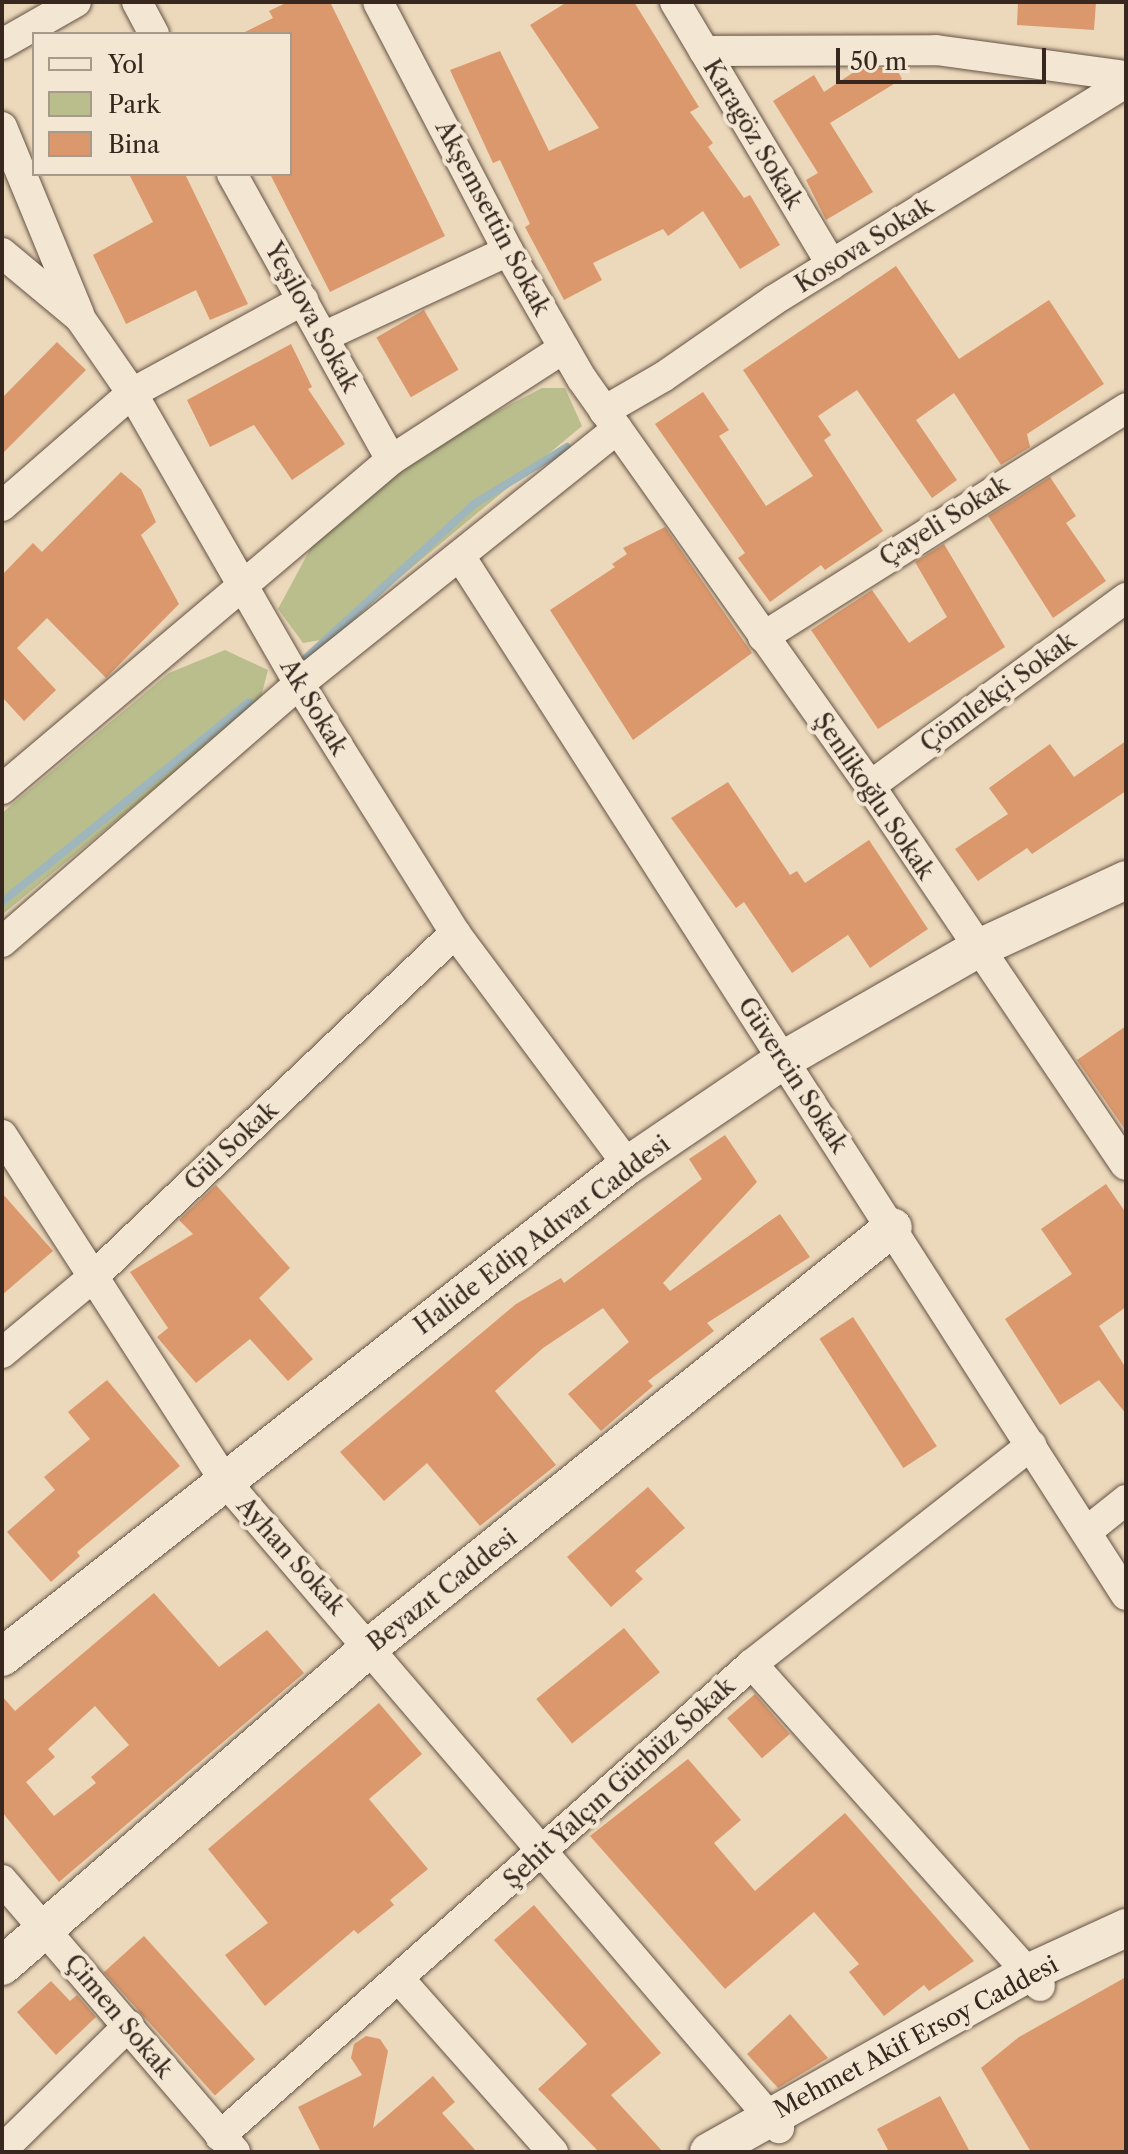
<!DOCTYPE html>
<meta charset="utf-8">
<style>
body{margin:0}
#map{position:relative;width:1128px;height:2154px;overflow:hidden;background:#ecd8ba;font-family:"Libre Caslon Text",serif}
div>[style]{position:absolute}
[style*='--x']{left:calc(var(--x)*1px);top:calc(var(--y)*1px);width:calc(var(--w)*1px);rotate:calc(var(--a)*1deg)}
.green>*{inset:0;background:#babe8d}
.stream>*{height:8px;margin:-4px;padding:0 4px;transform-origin:4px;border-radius:4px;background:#9fb6bc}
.building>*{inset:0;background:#db986c;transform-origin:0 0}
.roads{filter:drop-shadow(0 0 2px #645346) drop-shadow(0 0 2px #645346)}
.minor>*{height:30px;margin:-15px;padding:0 15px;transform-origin:15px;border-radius:15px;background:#f3e6d2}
.tertiary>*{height:38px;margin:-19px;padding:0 19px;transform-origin:19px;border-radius:19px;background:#f3e6d2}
span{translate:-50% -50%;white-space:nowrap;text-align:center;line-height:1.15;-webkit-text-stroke:8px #f3e6d2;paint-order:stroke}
.street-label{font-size:24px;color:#37271f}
.frame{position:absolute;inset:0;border:4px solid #37271f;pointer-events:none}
.legend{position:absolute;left:32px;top:32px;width:260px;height:144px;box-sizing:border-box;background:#f3e6d2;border:2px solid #a89a8a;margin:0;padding:10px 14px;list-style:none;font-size:24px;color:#37271f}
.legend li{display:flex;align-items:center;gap:16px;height:40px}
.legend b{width:40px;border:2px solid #a89a8a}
.scale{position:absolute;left:836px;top:48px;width:210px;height:36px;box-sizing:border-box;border:4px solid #37271f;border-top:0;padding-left:10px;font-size:24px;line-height:28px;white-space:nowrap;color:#37271f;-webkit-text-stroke:6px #f3e6d2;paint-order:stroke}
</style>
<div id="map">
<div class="green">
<i style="clip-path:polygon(542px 388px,565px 388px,582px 426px,326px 639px,303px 643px,278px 609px,314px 542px,412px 456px)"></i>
<i style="clip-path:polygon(225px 650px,268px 670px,260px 701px,2px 915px,2px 813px,169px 673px)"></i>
</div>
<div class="stream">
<i style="--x:305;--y:659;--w:229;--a:-42.5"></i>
<i style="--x:474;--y:504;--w:109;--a:-31.5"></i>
<i style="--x:2;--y:902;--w:318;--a:-39"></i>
</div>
<div class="building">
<i style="clip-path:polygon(288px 2px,330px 2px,445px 236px,330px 292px,270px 174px,290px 174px,290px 34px,241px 34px,273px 18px,269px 11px)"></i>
<i style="clip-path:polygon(567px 2px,634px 2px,699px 107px,690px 112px,713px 143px,708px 147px,744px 198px,750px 195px,780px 245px,740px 269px,703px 211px,668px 236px,663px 229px,593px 263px,602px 280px,564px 300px,525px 227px,530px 224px,500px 160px,493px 163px,450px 70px,500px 51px,549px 151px,599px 128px,530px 25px)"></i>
<i style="clip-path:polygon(1018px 2px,1096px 2px,1094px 30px,1017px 25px)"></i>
<i style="clip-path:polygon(860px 68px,896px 68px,902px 79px,830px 123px,873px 192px,826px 220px,806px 180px,818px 173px,773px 101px,814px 75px,824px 92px)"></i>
<i style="clip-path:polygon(129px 174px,185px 174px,248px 304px,210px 320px,196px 290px,126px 324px,93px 255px,153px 222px)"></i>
<i style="clip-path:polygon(896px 266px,959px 359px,1049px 300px,1104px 384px,1027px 434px,1030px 447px,1001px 465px,954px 393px,916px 420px,957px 480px,932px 498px,857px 390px,818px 416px,831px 435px,824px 440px,883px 531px,825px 570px,821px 565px,770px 602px,738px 558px,745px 553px,655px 424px,703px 392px,729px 430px,719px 436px,766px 506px,813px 476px,743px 370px)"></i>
<i style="left:424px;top:310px;width:69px;height:55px;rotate:60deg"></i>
<i style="clip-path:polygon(57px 342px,86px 370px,2px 454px,2px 398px)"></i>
<i style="clip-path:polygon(291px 344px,312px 387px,308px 389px,345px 444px,292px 480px,254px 425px,210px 447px,187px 400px)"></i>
<i style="clip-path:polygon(121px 472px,141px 489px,156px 522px,141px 535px,179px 604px,106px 678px,47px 618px,17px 648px,56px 690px,24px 721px,2px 697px,2px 575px,33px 543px,42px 552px)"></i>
<i style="clip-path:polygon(1050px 477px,1076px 516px,1066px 523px,1106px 581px,1053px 618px,988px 516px)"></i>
<i style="clip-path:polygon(665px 527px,752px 653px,633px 740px,550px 610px,615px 567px,612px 564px,627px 554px,623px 548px)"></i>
<i style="clip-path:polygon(944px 544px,1005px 647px,878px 729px,811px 630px,872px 590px,909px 643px,947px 617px,915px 562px)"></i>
<i style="clip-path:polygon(1126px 741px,1126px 791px,1032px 854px,1027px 848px,978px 881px,955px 849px,1008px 814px,989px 788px,1050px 744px,1074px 777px)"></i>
<i style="clip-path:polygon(728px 782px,790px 875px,797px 871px,805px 883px,869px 840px,928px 929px,870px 968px,848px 935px,792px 973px,744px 902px,736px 908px,671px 818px)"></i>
<i style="clip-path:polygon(1126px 1026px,1126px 1131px,1077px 1060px)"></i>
<i style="clip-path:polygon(725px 1135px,757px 1182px,663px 1283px,670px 1291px,780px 1214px,810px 1257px,707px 1323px,714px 1331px,648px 1381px,653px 1386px,601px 1431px,568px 1394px,629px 1342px,603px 1308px,543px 1348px,495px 1391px,556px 1465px,480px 1526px,427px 1463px,384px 1501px,340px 1452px,516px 1304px,561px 1278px,564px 1283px,702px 1179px,689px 1159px)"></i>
<i style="clip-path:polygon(1106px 1184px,1126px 1213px,1126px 1307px,1099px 1326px,1126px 1368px,1126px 1414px,1099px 1380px,1060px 1405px,1005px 1319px,1072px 1274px,1041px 1229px)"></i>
<i style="clip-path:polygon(216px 1185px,290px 1268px,259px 1298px,313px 1359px,288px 1381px,250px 1339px,196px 1383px,157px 1337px,168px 1328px,130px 1272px,193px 1234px,179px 1220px)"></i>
<i style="clip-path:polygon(2px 1193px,53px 1251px,2px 1295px)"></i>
<i style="left:853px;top:1317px;width:154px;height:40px;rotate:57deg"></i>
<i style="clip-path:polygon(107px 1380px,180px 1466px,77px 1552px,80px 1556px,51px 1582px,7px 1532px,55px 1490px,44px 1477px,90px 1439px,68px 1412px)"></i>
<i style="clip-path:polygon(648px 1487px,685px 1528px,635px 1571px,643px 1579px,611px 1607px,567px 1557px)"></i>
<i style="clip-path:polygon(evenodd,154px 1593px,219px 1667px,267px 1630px,304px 1673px,59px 1882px,2px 1812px,2px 1696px,15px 1711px,154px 1593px,95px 1706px,129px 1745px,91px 1777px,96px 1783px,54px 1816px,26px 1782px,55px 1757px,48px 1749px,95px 1706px)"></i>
<i style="left:624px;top:1628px;width:57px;height:113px;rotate:51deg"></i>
<i style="left:755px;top:1694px;width:53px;height:37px;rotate:49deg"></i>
<i style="clip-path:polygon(379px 1703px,422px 1754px,369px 1799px,428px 1869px,390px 1900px,394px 1905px,358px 1934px,354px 1930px,265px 2006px,225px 1955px,268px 1923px,208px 1849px)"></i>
<i style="clip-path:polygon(688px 1759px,741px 1820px,714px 1843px,755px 1891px,845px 1813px,974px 1961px,929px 1991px,924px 1985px,884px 2016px,849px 1972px,859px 1964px,814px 1912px,725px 1989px,590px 1836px)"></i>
<i style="clip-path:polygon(534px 1905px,661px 2053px,611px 2095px,663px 2152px,599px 2152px,538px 2089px,587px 2044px,494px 1940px)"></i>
<i style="left:144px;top:1936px;width:166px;height:54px;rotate:48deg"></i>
<i style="clip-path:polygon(1126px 1977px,1126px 2152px,1031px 2152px,981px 2068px,1019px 2037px)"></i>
<i style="clip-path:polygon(51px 1981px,70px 2001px,77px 1995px,96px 2017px,56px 2055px,17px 2012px)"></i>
<i style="clip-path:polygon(790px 2014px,828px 2058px,778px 2088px,747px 2054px)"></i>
<i style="clip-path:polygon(366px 2036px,380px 2039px,388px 2051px,373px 2128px,433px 2076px,455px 2102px,442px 2113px,477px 2152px,321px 2152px,298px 2107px,362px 2075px,351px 2058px,354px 2044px)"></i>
<i style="clip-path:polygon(940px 2096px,970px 2152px,889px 2152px,877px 2129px)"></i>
</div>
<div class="roads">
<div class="minor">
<i style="--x:137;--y:2;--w:36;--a:62"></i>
<i style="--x:378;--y:2;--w:281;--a:62.4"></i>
<i style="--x:508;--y:251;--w:148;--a:60"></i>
<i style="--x:582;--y:379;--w:499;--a:54.7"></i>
<i style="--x:870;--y:786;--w:457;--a:56"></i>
<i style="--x:675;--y:2;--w:306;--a:59.2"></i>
<i style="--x:2;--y:44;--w:85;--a:-29.6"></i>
<i style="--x:704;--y:51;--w:232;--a:-0.2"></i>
<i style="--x:936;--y:50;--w:192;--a:7.8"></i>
<i style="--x:2;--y:127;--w:202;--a:67.6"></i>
<i style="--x:232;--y:174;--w:327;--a:60.9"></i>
<i style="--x:2;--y:253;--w:102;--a:39.8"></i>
<i style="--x:80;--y:318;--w:91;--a:55.3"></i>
<i style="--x:132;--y:393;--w:336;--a:60.1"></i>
<i style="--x:299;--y:684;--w:294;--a:57.9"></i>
<i style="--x:455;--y:933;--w:289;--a:53.3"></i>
<i style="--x:323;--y:337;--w:204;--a:-24.9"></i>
<i style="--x:604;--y:411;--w:68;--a:-30"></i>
<i style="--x:663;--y:377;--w:135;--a:-34.7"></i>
<i style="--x:774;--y:300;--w:414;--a:-31.7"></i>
<i style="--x:2;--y:506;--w:172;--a:-41"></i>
<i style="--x:132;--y:393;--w:195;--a:-28.5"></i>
<i style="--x:460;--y:556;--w:1234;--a:57.34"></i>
<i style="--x:763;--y:637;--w:429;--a:-32.2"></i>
<i style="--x:870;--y:786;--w:318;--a:-36.3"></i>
<i style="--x:2;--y:789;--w:509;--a:-40.22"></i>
<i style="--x:391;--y:460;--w:206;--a:-32.9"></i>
<i style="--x:2;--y:942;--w:393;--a:-41"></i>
<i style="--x:299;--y:684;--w:408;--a:-38.7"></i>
<i style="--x:2;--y:1135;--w:412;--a:57.2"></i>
<i style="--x:225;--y:1481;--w:852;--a:49.43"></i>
<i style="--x:2;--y:1353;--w:117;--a:-39.8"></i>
<i style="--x:92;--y:1278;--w:501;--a:-43.54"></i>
<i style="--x:1086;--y:1532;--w:51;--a:-38.7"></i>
<i style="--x:752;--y:1664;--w:432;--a:48.2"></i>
<i style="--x:2;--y:1880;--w:358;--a:49.4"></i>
<i style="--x:401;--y:1981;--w:229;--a:48.4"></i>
<i style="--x:220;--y:2136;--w:711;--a:-41.58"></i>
<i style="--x:752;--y:1664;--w:355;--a:-38.1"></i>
<i style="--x:2;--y:2150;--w:178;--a:-44.5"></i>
</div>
<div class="tertiary">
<i style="--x:2;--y:1657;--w:796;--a:-38.17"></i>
<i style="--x:628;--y:1165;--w:187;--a:-34.1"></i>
<i style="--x:783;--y:1060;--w:224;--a:-29.8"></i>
<i style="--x:977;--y:949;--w:164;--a:-24.8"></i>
<i style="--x:2;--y:1966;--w:488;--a:-40.9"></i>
<i style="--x:371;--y:1646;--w:669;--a:-38.75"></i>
<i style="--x:709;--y:2152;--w:368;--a:-29.3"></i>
<i style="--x:1030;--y:1972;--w:106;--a:-24.6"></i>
</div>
</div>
<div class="street-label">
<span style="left:753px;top:134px;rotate:59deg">Karagöz Sokak</span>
<span style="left:493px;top:218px;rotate:62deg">Akşemsettin Sokak</span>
<span style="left:864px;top:245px;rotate:-32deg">Kosova Sokak</span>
<span style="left:312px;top:317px;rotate:61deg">Yeşilova Sokak</span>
<span style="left:944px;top:521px;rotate:-32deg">Çayeli Sokak</span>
<span style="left:998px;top:692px;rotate:-36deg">Çömlekçi Sokak</span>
<span style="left:314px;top:707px;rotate:59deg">Ak Sokak</span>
<span style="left:874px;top:796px;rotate:56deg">Şenlikoğlu Sokak</span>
<span style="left:793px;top:1075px;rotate:57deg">Güvercin Sokak</span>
<span style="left:231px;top:1146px;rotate:-43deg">Gül Sokak</span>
<span style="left:542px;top:1235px;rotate:-37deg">Halide Edip Adıvar Caddesi</span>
<span style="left:291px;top:1556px;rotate:48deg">Ayhan Sokak</span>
<span style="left:442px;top:1590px;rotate:-38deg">Beyazıt Caddesi</span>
<span style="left:619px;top:1783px;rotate:-42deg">Şehit Yalçın Gürbüz Sokak</span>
<span style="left:119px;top:2016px;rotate:50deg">Çimen Sokak</span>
<span style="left:916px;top:2037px;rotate:-28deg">Mehmet Akif Ersoy Caddesi</span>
</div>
<div class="frame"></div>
<ul class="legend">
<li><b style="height:10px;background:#f3e6d2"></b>Yol</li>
<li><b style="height:22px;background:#babe8d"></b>Park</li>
<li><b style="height:22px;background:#db986c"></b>Bina</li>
</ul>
<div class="scale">50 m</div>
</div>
